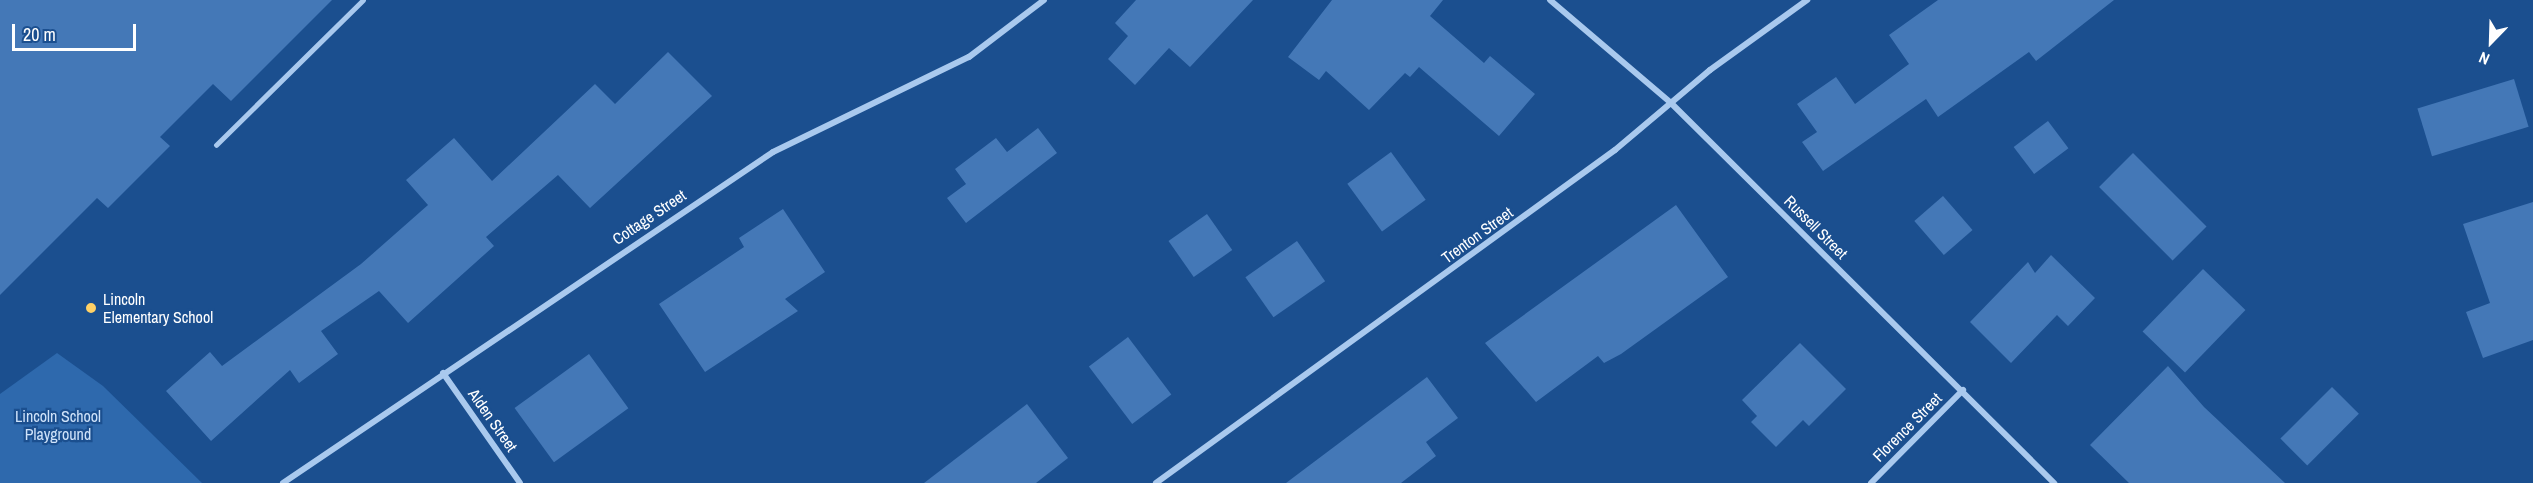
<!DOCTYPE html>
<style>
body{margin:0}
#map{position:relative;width:2533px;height:483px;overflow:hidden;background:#1b4f8f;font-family:"Archivo Narrow",sans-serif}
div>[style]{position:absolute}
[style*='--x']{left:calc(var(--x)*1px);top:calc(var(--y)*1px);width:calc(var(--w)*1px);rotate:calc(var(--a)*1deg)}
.green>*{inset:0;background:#2e69ad}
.building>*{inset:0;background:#4478b7;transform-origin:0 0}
.service>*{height:4.5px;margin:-2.25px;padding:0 2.25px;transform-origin:2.25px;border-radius:2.25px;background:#a9c9ee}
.minor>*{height:6px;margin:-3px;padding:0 3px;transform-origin:3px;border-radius:3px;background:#a9c9ee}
.dots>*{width:16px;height:16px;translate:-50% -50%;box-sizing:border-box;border:3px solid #1b4f8f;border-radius:50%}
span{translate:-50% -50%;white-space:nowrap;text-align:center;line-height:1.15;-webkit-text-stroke:4.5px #1b4f8f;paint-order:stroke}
.street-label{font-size:16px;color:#fff}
.poi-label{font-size:16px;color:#fff}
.left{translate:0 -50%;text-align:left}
.park-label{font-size:16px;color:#cfe3fa}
.north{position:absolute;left:2461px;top:12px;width:60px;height:60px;-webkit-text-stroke:4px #1b4f8f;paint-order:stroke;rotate:203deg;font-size:16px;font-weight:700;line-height:24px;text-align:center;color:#fff}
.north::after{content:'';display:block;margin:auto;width:21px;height:27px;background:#fff;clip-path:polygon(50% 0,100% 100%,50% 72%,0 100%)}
.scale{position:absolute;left:12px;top:24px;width:124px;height:27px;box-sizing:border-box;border:3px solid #fff;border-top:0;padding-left:8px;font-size:18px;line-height:21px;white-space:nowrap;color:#fff;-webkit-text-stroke:4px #1b4f8f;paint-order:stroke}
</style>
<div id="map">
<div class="green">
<i style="clip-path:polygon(57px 353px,103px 386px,202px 483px,0 483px,0 394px)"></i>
</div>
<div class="building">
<i style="clip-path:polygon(0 0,332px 0,231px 101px,213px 84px,160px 137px,170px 146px,108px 208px,97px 198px,0 295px)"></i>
<i style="clip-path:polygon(1136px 0,1253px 0,1190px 67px,1169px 48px,1135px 85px,1108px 59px,1128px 36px,1115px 23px)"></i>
<i style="clip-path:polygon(1332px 0,1443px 0,1430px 16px,1484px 63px,1490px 56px,1535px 94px,1499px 136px,1419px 67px,1410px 77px,1405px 73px,1369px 110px,1326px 71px,1319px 80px,1288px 57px)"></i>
<i style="clip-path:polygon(1938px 0,2114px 0,2036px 61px,2029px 52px,1938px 117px,1926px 99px,1823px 171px,1802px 142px,1817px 132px,1797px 104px,1836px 77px,1855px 104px,1909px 64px,1889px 35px)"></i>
<i style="clip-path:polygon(668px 52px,712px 96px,590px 208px,558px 175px,486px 237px,494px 246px,408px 323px,379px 291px,321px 331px,338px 354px,299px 383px,290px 370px,211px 441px,166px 391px,210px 352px,222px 366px,361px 264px,428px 205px,406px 180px,454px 138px,492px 181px,595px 84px,615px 104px)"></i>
<i style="left:2514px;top:79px;width:50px;height:101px;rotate:73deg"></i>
<i style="left:2048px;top:121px;width:34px;height:43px;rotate:53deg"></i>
<i style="clip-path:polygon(1038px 128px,1057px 153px,966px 223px,947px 198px,966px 184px,955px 169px,996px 138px,1007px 152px)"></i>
<i style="left:1391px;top:152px;width:59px;height:54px;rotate:54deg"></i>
<i style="left:2133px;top:153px;width:104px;height:48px;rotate:45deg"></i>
<i style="left:1943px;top:196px;width:45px;height:38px;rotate:49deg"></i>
<i style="clip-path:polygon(2533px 202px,2533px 340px,2483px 358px,2466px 312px,2490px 303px,2463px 224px)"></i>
<i style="clip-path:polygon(1676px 205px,1728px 277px,1621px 354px,1604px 363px,1598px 356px,1536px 402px,1485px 343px)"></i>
<i style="clip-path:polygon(783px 209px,825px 272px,785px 299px,798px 311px,705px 372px,659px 304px,744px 247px,739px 238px)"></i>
<i style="left:1207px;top:214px;width:44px;height:47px;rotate:55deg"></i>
<i style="left:1297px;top:241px;width:49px;height:63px;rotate:55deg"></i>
<i style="clip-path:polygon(2051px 255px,2095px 298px,2068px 326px,2057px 315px,2011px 363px,1970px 322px,2028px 262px,2035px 273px)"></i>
<i style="left:2203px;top:269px;width:59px;height:87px;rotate:44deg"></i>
<i style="left:1128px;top:337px;width:72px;height:49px;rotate:53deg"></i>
<i style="clip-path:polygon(1800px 343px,1846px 389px,1809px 426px,1803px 420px,1776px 447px,1751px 422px,1757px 416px,1742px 400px)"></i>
<i style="left:589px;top:354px;width:67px;height:92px;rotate:54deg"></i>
<i style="clip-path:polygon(2168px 366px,2204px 407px,2285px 483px,2129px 483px,2090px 445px)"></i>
<i style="clip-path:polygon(1427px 377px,1458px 418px,1426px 442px,1436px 456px,1401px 483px,1286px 483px)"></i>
<i style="left:2332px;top:387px;width:38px;height:73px;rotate:45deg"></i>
<i style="clip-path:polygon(1027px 404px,1068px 458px,1036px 483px,924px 483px)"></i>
</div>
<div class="service">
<i style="--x:216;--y:145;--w:206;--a:-44.6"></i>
</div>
<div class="minor">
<i style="--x:1550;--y:0;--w:159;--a:40.4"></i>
<i style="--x:1671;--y:103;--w:540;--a:44.77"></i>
<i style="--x:443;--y:373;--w:134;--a:55"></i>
<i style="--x:283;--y:483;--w:591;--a:-34.04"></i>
<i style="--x:773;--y:152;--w:218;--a:-25.9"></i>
<i style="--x:969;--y:57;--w:94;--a:-37.2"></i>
<i style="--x:1156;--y:483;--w:567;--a:-35.96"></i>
<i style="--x:1615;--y:150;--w:124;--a:-40.1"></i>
<i style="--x:1710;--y:70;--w:120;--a:-35.8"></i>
<i style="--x:1871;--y:483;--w:131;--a:-45.3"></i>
</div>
<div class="dots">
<i style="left:91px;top:308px;background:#ffd166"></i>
</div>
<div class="street-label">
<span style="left:649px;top:217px;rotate:-34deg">Cottage Street</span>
<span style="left:1816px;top:227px;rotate:45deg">Russell Street</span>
<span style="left:1477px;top:235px;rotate:-36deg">Trenton Street</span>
<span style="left:493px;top:420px;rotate:55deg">Alden Street</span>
<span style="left:1907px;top:427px;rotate:-45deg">Florence Street</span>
</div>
<div class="poi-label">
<span class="left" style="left:103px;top:308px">Lincoln<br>Elementary School</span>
</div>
<div class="park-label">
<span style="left:58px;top:425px">Lincoln School<br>Playground</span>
</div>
<div class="north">N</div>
<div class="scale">20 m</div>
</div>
